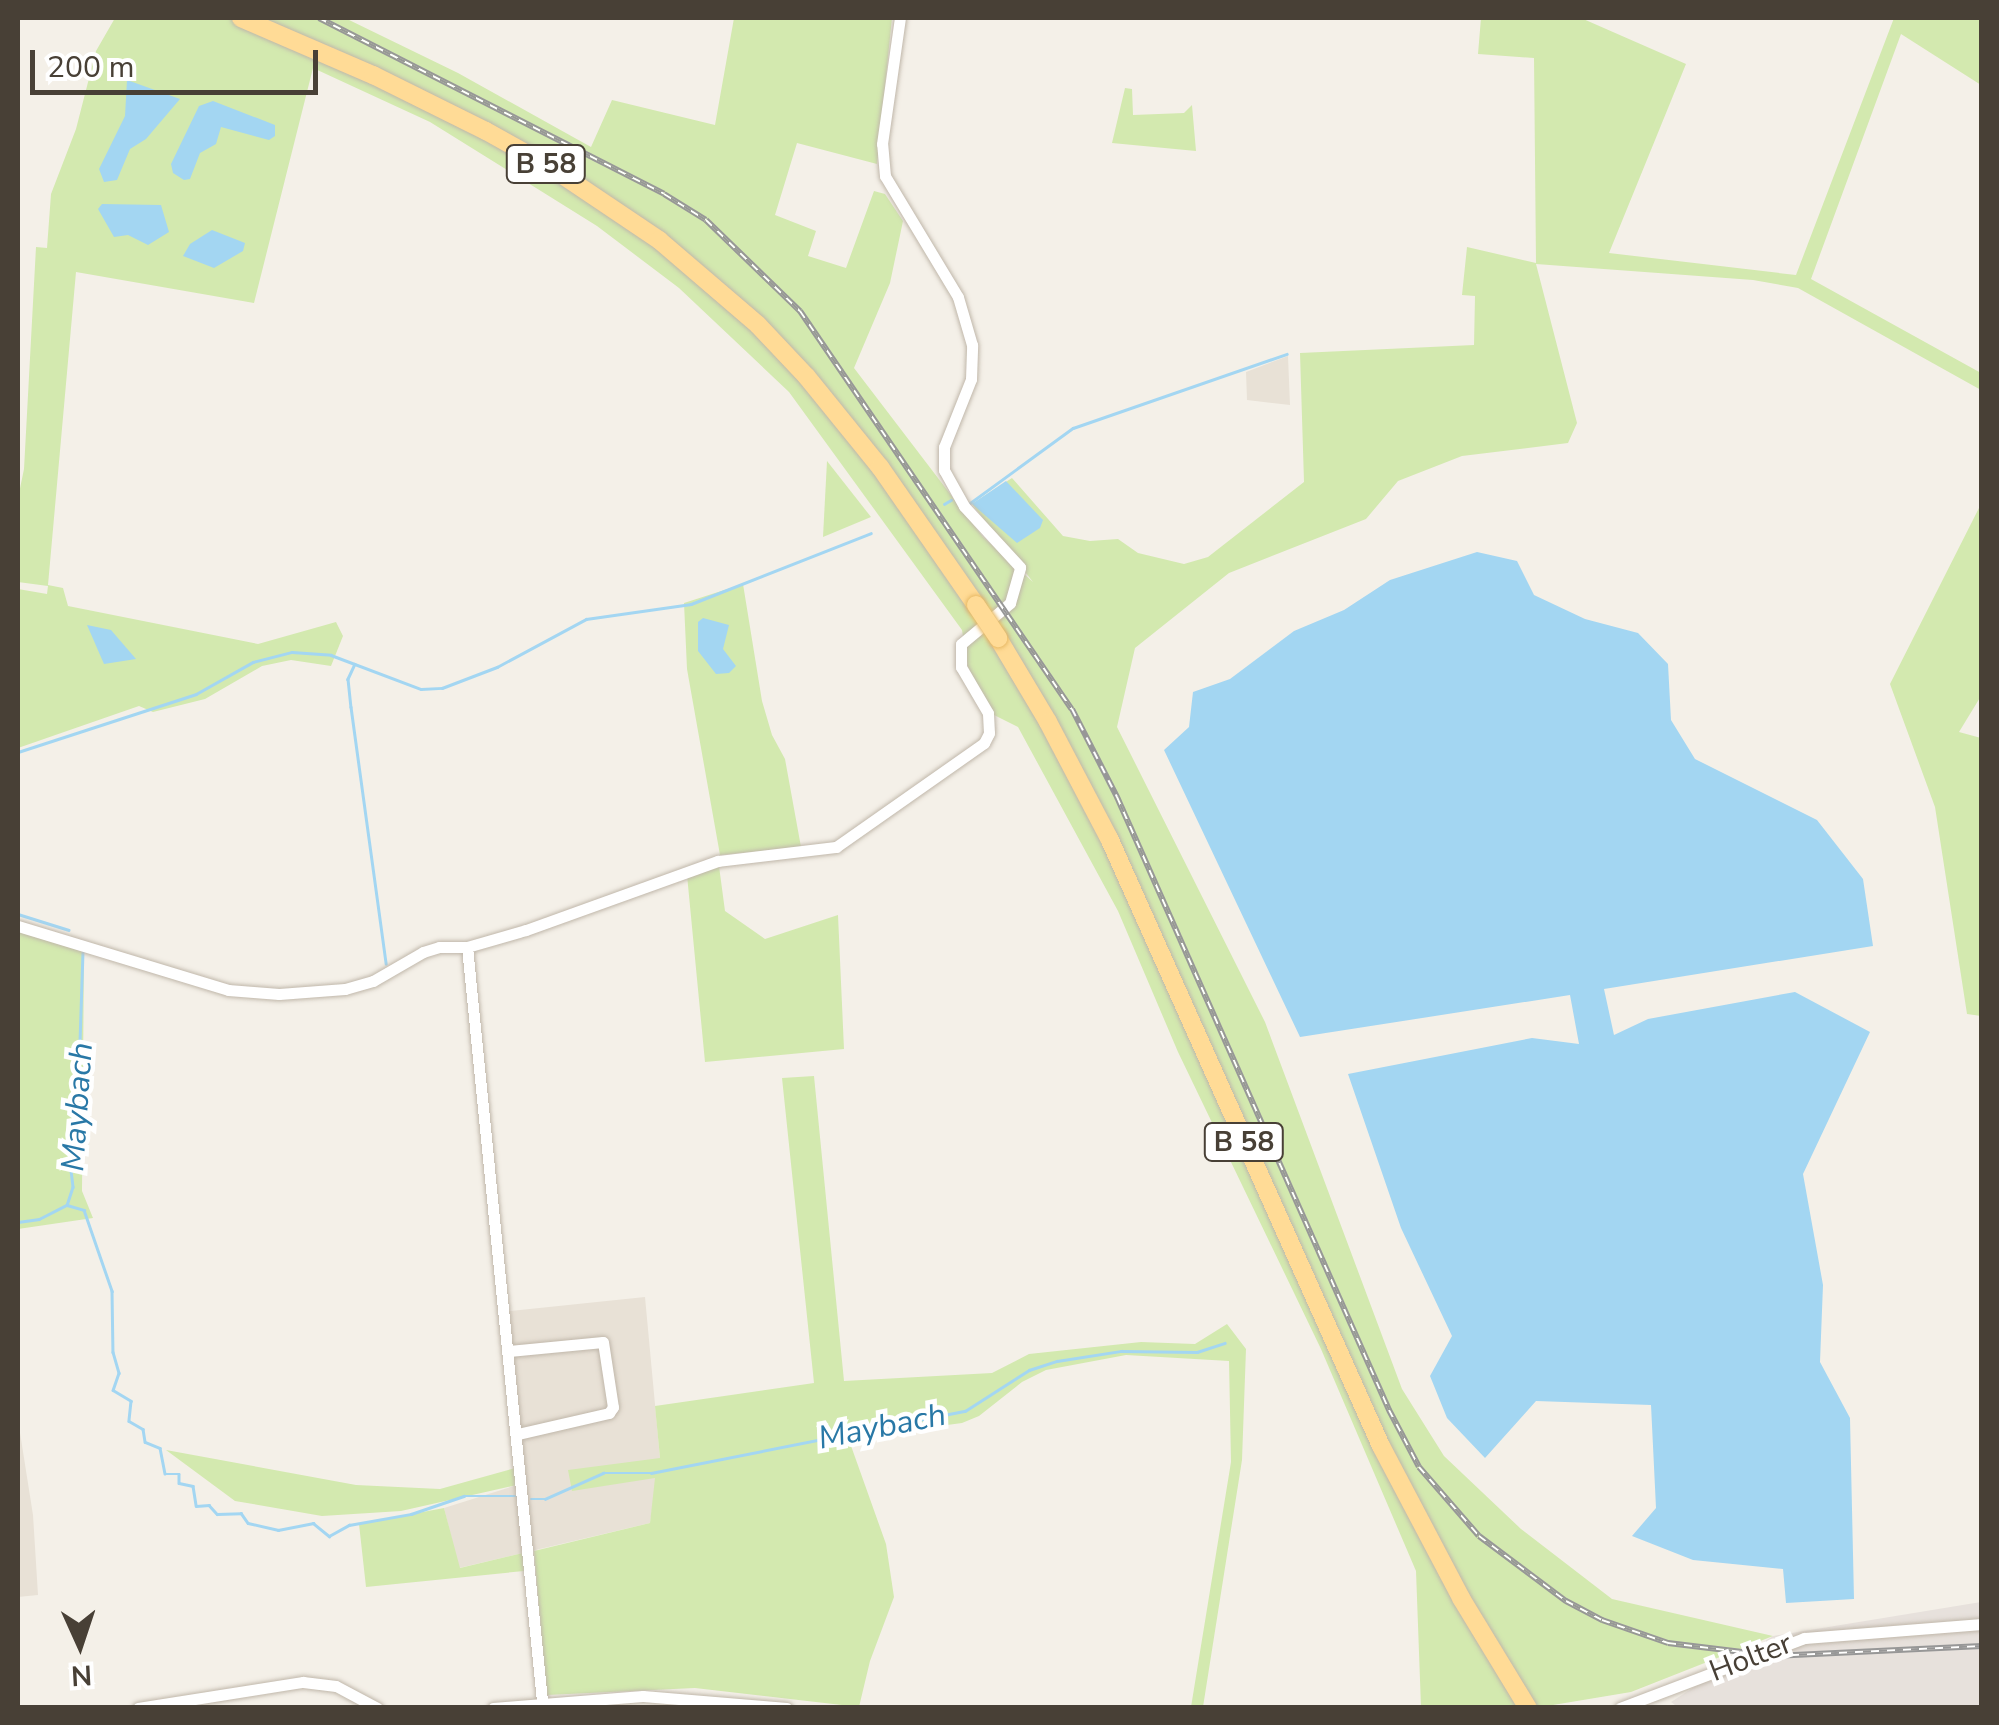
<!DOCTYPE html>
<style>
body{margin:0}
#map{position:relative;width:1999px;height:1725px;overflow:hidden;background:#f4f0e8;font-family:"Nunito Sans",sans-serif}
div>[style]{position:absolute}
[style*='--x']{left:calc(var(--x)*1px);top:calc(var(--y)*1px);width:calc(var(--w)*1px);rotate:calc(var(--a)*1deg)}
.residential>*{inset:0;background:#e8e1d6}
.industrial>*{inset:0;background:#e7e1dc}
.green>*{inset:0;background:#d3e9af}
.water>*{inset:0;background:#a3d6f2}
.stream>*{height:2.5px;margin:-1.25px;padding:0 1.25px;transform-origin:1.25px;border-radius:1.25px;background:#a3d6f2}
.roads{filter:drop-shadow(0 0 2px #c0b7aa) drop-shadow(0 0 2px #c0b7aa)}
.street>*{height:11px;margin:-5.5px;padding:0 5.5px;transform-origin:5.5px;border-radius:5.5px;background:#fff}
.primary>*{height:18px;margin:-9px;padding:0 9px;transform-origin:9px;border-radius:9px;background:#ffdb96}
.rail>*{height:6px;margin-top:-3px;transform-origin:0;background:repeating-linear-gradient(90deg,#fff 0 8px,#979797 0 16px);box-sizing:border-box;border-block:2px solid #979797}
.bridges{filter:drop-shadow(0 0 2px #e7b863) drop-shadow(0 0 2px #e7b863)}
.primary-bridge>*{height:18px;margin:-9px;padding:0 9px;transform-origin:9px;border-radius:9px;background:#ffdb96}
span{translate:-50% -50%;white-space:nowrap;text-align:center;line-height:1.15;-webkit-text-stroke:9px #fff;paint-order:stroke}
.shield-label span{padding:2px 8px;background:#fff;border:2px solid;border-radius:8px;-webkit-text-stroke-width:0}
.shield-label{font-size:28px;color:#484036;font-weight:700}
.street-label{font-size:30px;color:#484036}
.water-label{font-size:32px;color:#2978a6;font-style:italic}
.frame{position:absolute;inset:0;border:20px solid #484036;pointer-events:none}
.north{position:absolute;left:30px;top:1595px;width:100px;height:100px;-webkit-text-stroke:8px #fff;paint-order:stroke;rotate:177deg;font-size:28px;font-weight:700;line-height:40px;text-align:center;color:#484036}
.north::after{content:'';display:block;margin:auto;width:35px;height:45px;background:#484036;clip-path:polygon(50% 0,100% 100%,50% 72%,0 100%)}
.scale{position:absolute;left:30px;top:50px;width:288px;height:45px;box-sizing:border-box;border:5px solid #484036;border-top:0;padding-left:12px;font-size:30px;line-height:35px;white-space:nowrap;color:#484036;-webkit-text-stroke:8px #fff;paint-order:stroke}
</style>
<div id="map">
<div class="residential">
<i style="clip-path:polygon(1288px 356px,1290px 405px,1247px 400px,1246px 372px)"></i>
<i style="clip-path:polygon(645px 1297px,660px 1458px,650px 1523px,459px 1568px,444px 1508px,517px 1485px,500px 1312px)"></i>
<i style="clip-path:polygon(18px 1420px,33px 1515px,38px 1595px,18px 1597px)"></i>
</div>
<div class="industrial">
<i style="clip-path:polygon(1981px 1602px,1981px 1707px,1679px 1708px,1671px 1702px,1773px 1636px)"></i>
</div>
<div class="green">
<i style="clip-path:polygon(115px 18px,345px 18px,458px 73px,591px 147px,612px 100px,715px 125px,734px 18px,892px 18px,877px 164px,797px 143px,775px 215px,816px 231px,808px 256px,846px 268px,874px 191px,885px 194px,903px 221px,890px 283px,854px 368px,983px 537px,1033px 582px,972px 504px,1012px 478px,1063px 536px,1090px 541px,1118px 539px,1138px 553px,1184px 564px,1208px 557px,1304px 482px,1300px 353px,1474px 345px,1475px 296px,1462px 295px,1467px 247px,1536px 263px,1534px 58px,1478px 54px,1481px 18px,1581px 18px,1686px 64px,1609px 253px,1796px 275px,1894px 18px,1981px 18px,1981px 85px,1901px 34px,1811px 279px,1981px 373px,1981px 390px,1798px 288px,1753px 280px,1536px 264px,1577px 423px,1568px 443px,1462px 456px,1398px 481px,1366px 519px,1229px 573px,1135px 648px,1117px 727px,1265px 1022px,1402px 1389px,1444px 1456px,1521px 1529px,1612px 1599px,1773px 1636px,1631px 1692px,1541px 1707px,1421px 1707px,1416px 1571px,1321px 1349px,1178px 1052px,1118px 911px,1018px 727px,994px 715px,968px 667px,962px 630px,789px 392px,679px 288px,597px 226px,430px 122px,313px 68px,254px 303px,76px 272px,48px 585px,63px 588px,68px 606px,258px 644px,336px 622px,343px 636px,331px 666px,291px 660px,262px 666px,205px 699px,153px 712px,139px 706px,18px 748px,18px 589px,47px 594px,48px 586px,18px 582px,18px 498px,24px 469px,36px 247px,47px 248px,51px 194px,76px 129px,96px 51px)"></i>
<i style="clip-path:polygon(1125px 88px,1132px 89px,1133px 115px,1184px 113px,1192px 105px,1196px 151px,1112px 143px)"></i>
<i style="clip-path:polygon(827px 461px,871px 517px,823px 537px)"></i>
<i style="clip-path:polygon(1981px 504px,1981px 696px,1959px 732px,1981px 738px,1981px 1016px,1967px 1014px,1935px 807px,1890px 684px)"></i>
<i style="clip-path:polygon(743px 584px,762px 701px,772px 735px,785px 759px,801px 847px,720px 855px,687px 669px,684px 603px)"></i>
<i style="clip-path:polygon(719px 866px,725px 911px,765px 939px,838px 915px,844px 1049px,705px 1062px,687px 875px)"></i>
<i style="clip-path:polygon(18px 931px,84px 952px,82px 1191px,93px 1218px,18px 1229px)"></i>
<i style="clip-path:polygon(814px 1076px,844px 1381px,992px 1373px,1029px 1354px,1141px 1342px,1195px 1344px,1227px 1324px,1246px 1349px,1242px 1460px,1203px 1707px,1191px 1707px,1231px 1462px,1229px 1361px,1126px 1355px,1046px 1370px,1022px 1382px,979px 1416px,962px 1423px,865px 1436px,861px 1426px,849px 1429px,855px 1441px,850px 1443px,886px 1544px,894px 1597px,870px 1661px,859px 1707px,695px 1688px,547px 1695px,534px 1551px,650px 1523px,655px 1478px,572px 1491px,568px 1470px,660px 1458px,655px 1406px,814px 1383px,782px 1078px)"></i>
<i style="clip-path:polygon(166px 1450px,356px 1485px,440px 1489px,515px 1468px,517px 1485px,401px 1511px,322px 1516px,235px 1501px)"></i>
<i style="clip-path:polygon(444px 1508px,460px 1568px,523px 1553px,524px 1571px,366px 1587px,359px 1524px)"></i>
</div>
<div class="water">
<i style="clip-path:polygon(127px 80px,180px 99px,146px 139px,130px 149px,117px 180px,104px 182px,99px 169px,125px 116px)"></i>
<i style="clip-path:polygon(213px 101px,275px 125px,275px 136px,269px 140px,221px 127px,216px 144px,200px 153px,190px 179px,184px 180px,173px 173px,171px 164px,199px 106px)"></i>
<i style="clip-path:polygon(102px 204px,161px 205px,169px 232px,148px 245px,128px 235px,114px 237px,98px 209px)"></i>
<i style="clip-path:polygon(212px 230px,245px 243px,243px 251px,214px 268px,183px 256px,190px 244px)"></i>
<i style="clip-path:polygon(1006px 481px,1043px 520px,1040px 528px,1017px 543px,972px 504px)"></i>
<i style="clip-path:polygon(1477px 552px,1517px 561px,1534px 595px,1585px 619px,1638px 633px,1668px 664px,1671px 720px,1695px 759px,1817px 820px,1863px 879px,1873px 946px,1604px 989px,1614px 1035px,1648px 1019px,1795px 992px,1870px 1032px,1803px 1174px,1823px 1285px,1820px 1362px,1850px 1418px,1854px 1599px,1786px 1603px,1783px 1569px,1693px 1560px,1632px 1536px,1656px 1508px,1651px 1405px,1536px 1401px,1485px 1458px,1447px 1418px,1430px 1376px,1452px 1336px,1401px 1228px,1348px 1074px,1532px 1038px,1579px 1044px,1570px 995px,1300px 1037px,1164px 750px,1189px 727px,1193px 692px,1230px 679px,1294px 631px,1344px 610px,1390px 580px)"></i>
<i style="clip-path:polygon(703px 618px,729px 625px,723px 649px,736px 666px,729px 673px,716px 674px,698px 651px,698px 622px)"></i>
<i style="clip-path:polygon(87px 625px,111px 630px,136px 659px,104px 664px)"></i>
</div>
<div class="stream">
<i style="--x:970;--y:503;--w:127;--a:-36.1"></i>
<i style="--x:1073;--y:428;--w:226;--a:-19.1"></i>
<i style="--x:944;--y:504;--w:8;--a:-30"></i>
<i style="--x:355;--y:664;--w:17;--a:115"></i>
<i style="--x:348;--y:679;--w:28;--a:84"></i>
<i style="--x:351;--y:707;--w:259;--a:82.2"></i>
<i style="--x:18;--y:752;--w:187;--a:-18"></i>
<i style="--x:196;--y:694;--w:65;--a:-29.3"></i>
<i style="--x:253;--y:662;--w:40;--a:-14.4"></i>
<i style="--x:292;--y:652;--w:39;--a:4"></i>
<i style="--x:331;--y:655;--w:96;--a:20.7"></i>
<i style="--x:421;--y:689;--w:21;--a:-3"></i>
<i style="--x:442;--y:688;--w:59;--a:-20.9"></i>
<i style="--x:497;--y:667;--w:101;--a:-28.3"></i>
<i style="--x:586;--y:619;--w:106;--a:-8.1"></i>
<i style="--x:691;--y:604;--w:193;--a:-21.5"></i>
<i style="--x:18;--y:914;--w:53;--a:17.4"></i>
<i style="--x:83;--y:952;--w:148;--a:91.9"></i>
<i style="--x:78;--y:1100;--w:40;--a:84.3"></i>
<i style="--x:82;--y:1140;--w:25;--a:119"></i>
<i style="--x:70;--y:1162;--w:25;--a:83"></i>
<i style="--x:73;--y:1187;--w:19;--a:108"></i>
<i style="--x:67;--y:1205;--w:18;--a:16"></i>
<i style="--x:84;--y:1210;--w:86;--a:70.9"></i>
<i style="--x:112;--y:1291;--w:61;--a:89.1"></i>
<i style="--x:113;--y:1352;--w:22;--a:74"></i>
<i style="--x:119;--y:1373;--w:18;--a:109"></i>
<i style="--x:113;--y:1390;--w:21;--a:31"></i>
<i style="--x:131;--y:1401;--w:20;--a:96"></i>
<i style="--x:129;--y:1421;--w:16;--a:30"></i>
<i style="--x:143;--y:1429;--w:13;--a:81"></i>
<i style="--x:145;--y:1442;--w:16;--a:22"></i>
<i style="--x:160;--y:1448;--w:26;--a:79"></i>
<i style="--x:165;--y:1474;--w:14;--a:0"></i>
<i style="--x:179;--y:1474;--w:9;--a:90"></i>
<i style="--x:179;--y:1483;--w:14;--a:12"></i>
<i style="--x:193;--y:1486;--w:20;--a:81"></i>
<i style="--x:196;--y:1506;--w:13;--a:-4"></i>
<i style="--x:209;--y:1505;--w:12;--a:48"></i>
<i style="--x:217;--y:1514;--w:24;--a:-2"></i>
<i style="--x:241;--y:1513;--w:12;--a:55"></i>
<i style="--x:248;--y:1523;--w:31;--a:13"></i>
<i style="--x:278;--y:1530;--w:36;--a:-11"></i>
<i style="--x:313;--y:1523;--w:21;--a:39"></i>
<i style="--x:329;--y:1536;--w:23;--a:-29"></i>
<i style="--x:349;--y:1525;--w:63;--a:-10.1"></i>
<i style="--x:411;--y:1514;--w:56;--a:-18.8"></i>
<i style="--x:464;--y:1496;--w:52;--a:0"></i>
<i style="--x:18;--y:1222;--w:21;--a:-8"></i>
<i style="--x:39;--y:1219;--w:31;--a:-27"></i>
<i style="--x:531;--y:1499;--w:14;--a:0"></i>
<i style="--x:545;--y:1499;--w:64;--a:-24.1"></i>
<i style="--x:603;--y:1473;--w:48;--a:0"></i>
<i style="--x:651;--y:1473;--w:320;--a:-11.2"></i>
<i style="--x:965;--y:1411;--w:76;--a:-32.6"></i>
<i style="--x:1029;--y:1370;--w:29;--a:-18"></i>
<i style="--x:1057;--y:1361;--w:65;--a:-8.9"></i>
<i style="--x:1121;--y:1351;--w:76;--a:0.8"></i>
<i style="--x:1197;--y:1352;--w:29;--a:-18"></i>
</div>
<div class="roads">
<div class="street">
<i style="--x:18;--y:926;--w:220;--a:16.9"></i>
<i style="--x:228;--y:990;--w:51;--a:4.5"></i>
<i style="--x:279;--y:994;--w:66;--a:-4.3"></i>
<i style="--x:345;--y:989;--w:29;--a:-16"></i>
<i style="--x:373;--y:981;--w:58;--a:-30.1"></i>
<i style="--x:423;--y:952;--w:17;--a:-17"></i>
<i style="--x:439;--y:947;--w:28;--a:0"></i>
<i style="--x:467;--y:947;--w:61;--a:-16.1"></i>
<i style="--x:526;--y:930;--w:204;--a:-19.8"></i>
<i style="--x:718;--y:861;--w:119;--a:-6.8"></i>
<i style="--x:836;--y:847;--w:181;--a:-35.1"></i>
<i style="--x:984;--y:743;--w:11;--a:-63"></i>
<i style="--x:989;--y:733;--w:20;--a:-93"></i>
<i style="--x:988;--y:713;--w:53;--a:-120.4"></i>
<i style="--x:961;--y:667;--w:23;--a:-90"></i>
<i style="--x:961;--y:644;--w:64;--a:-39.9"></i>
<i style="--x:1010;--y:603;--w:37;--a:-74"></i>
<i style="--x:1020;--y:567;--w:83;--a:-132.6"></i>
<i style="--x:964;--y:506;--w:41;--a:-119.1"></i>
<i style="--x:944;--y:470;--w:23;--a:-90"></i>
<i style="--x:944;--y:447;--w:73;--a:-68.3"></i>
<i style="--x:971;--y:379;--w:34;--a:-88"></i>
<i style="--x:972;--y:345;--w:50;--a:-106.3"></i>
<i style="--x:958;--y:297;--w:141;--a:-121.1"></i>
<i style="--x:885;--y:176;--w:32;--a:-95"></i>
<i style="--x:882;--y:144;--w:127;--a:-81.9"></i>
<i style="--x:467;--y:947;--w:758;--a:84.32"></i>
<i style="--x:509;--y:1351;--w:94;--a:-5.5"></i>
<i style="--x:603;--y:1342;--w:66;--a:81.3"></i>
<i style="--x:613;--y:1407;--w:7;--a:124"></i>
<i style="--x:609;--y:1413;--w:93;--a:167"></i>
<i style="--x:138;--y:1708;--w:167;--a:-9"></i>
<i style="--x:303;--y:1682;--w:33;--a:7"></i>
<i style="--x:336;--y:1686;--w:47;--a:28.2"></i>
<i style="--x:493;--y:1708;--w:150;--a:-4.6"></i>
<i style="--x:643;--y:1696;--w:144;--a:4.8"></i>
<i style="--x:1620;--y:1708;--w:197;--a:-20.8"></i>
<i style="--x:1804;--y:1638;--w:179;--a:-4.5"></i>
</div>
<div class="primary">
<i style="--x:241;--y:18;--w:144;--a:23.4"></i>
<i style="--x:373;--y:75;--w:126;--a:26.4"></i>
<i style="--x:486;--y:131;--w:72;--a:29.1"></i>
<i style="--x:549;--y:166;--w:133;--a:33.9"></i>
<i style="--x:659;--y:240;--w:130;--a:40.6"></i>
<i style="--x:758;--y:325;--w:71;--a:46.7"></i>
<i style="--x:807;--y:377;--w:116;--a:51"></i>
<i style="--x:880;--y:467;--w:168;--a:55.2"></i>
<i style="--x:998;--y:638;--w:98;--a:59.2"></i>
<i style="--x:1048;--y:722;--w:131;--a:62.3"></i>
<i style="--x:1109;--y:838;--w:666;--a:65.9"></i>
<i style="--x:1381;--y:1446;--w:172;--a:62.2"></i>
<i style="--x:1461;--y:1598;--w:129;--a:58.7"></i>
</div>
</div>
<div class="rail">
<i style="--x:319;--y:18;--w:387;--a:27"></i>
<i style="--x:664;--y:194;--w:49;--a:31.8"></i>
<i style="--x:706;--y:220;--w:131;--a:44.1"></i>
<i style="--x:800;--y:311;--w:482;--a:55.7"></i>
<i style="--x:1072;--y:709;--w:99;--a:62.9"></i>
<i style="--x:1117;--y:797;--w:671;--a:66.07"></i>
<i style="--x:1389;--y:1410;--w:64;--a:62.2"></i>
<i style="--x:1419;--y:1467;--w:91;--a:49"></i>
<i style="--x:1479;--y:1536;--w:109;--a:36.8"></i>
<i style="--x:1566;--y:1601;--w:41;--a:27.8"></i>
<i style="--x:1602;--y:1620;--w:70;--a:19.2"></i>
<i style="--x:1668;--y:1643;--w:108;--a:6.9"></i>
<i style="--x:1775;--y:1656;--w:207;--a:-2.8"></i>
</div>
<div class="bridges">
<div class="primary-bridge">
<i style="--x:976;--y:605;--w:40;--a:56"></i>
</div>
</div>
<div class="shield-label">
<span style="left:546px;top:164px">B 58</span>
<span style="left:1244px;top:1142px">B 58</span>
</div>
<div class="street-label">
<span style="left:1751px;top:1658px;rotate:-21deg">Holter</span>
</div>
<div class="water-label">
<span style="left:78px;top:1107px;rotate:-86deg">Maybach</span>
<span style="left:882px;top:1427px;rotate:-11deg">Maybach</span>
</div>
<div class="frame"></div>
<div class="north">N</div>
<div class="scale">200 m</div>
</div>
